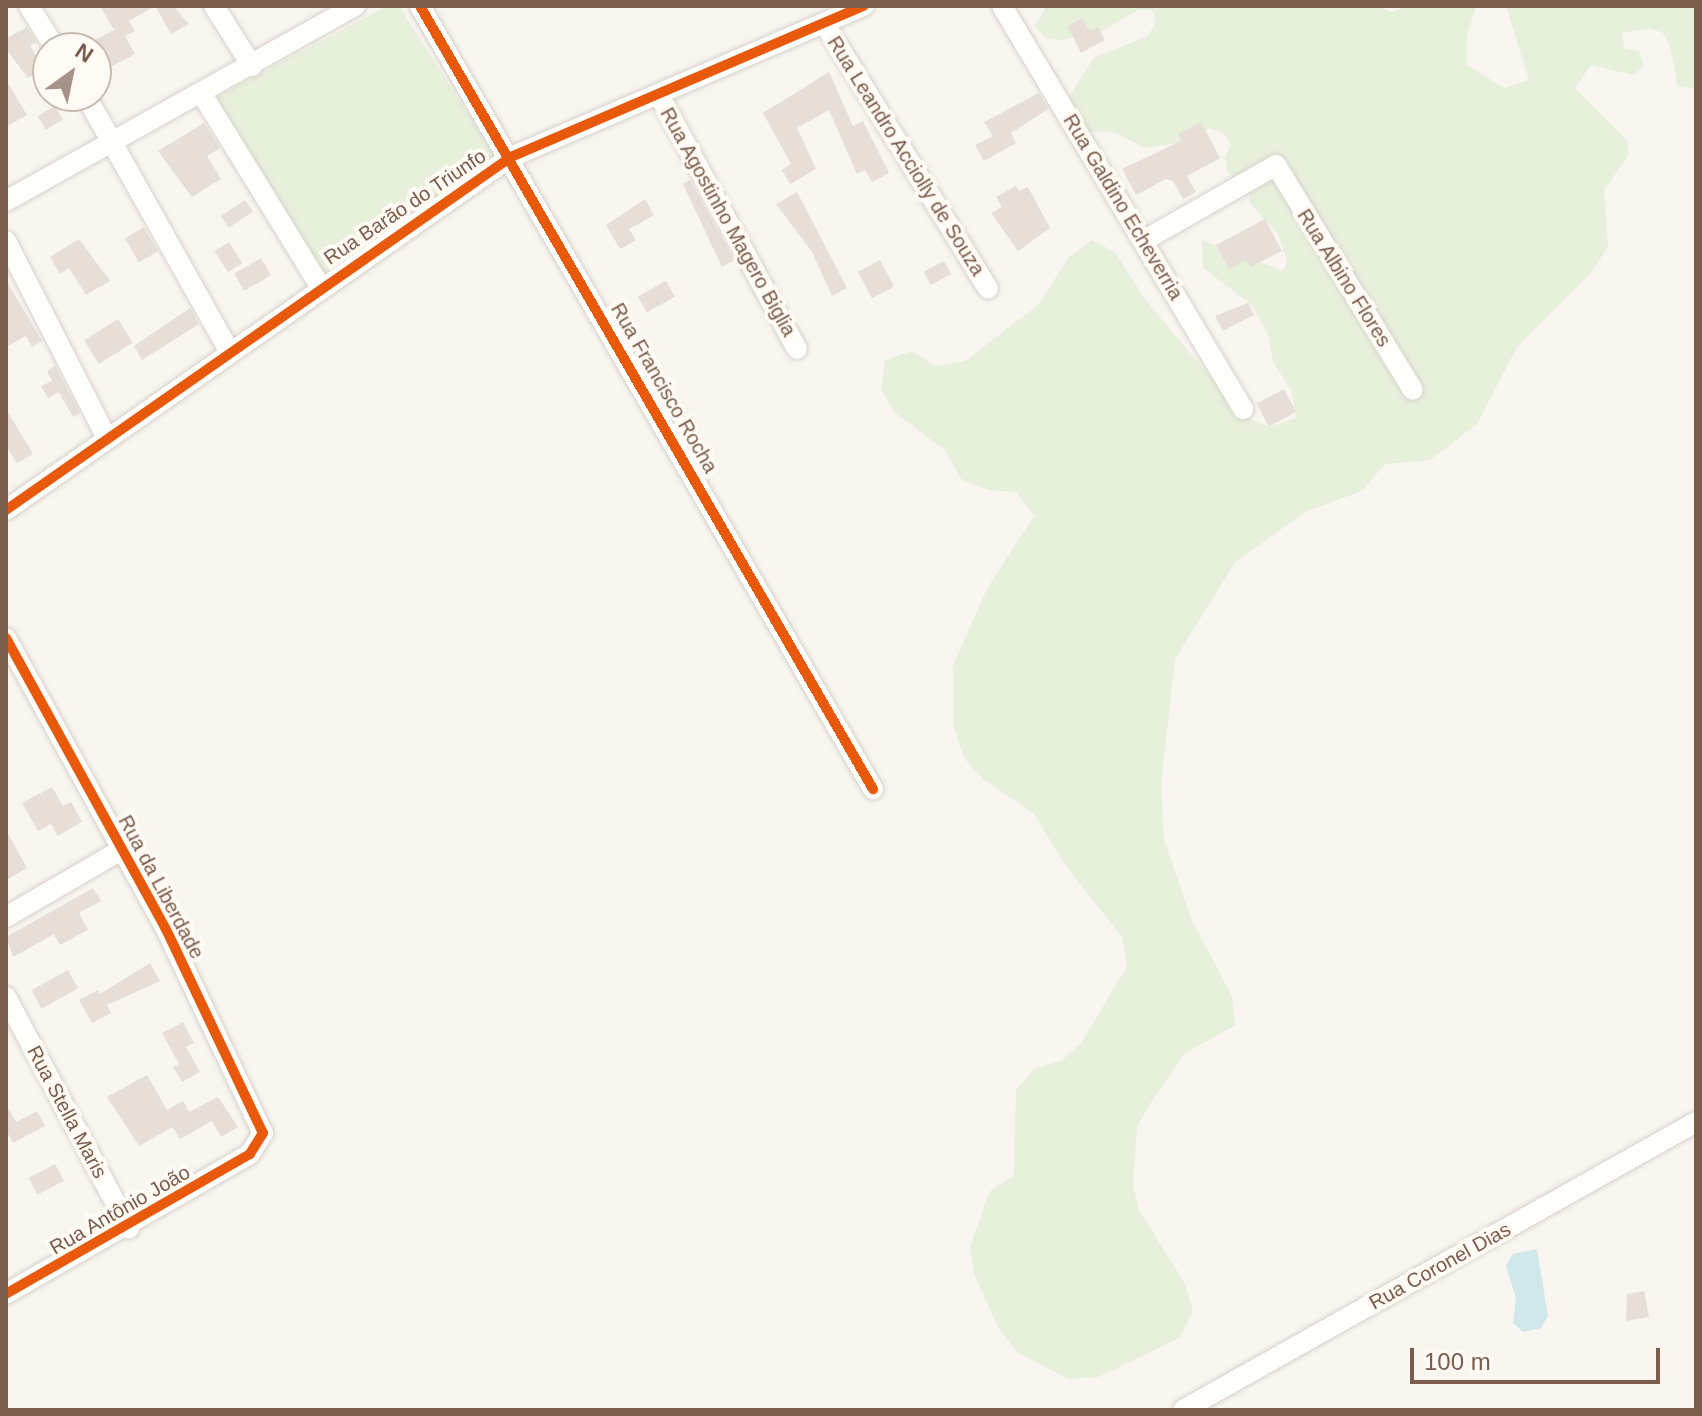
<!DOCTYPE html>
<meta charset="utf-8">
<style>
body{margin:0}
#map{position:relative;width:1702px;height:1416px;overflow:hidden;background:#f9f5f0;font-family:Helvetica,sans-serif}
div>[style]{position:absolute}
[style*='--x']{left:calc(var(--x)*1px);top:calc(var(--y)*1px);width:calc(var(--w)*1px);rotate:calc(var(--a)*1deg)}
.green>*{inset:0;background:#e7f0db}
.water>*{inset:0;background:#d0e8ea}
.building>*{inset:0;background:#e6ded7;transform-origin:0 0}
.roads{filter:drop-shadow(0 0 2px #d7d1cb) drop-shadow(0 0 2px #d7d1cb)}
.street>*{height:20px;margin:-10px;padding:0 10px;transform-origin:10px;border-radius:10px;background:#fefefd}
.cycleway>*{height:10px;margin:-5px;padding:0 5px;transform-origin:5px;border-radius:5px;background:#e8590c}
span{translate:-50% -50%;white-space:nowrap;text-align:center;line-height:1.15;-webkit-text-stroke:8px #fffaf3;paint-order:stroke}
.street-label{font-size:20px;color:#7a5c4d}
.frame{position:absolute;inset:0;border:8px solid #7a5c4d;pointer-events:none}
.north{position:absolute;left:32px;top:32px;width:80px;height:80px;box-sizing:border-box;background:#fffaf3;border:2px solid #cabbb1;border-radius:50%;rotate:33deg;font-size:22px;font-weight:700;line-height:32px;text-align:center;color:#7a5c4d}
.north::after{content:'';display:block;margin:auto;width:28px;height:36px;background:#a69286;clip-path:polygon(50% 0,100% 100%,50% 72%,0 100%)}
.scale{position:absolute;left:1410px;top:1348px;width:250px;height:36px;box-sizing:border-box;border:4px solid #7a5c4d;border-top:0;padding-left:10px;font-size:24px;line-height:28px;white-space:nowrap;color:#7a5c4d;-webkit-text-stroke:6px #fffaf3;paint-order:stroke}
</style>
<div id="map">
<div class="green">
<i style="clip-path:polygon(387px 6px,399px 6px,495px 156px,320px 274px,214px 98px)"></i>
<i style="clip-path:polygon(1046px 6px,1376px 6px,1392px 12px,1410px 6px,1476px 6px,1467px 36px,1467px 65px,1505px 88px,1529px 80px,1506px 6px,1696px 6px,1696px 88px,1678px 87px,1670px 46px,1663px 33px,1650px 28px,1622px 33px,1624px 48px,1639px 51px,1644px 66px,1633px 75px,1591px 65px,1575px 88px,1628px 141px,1628px 156px,1604px 190px,1608px 247px,1591px 273px,1517px 347px,1477px 424px,1430px 460px,1385px 464px,1362px 491px,1307px 511px,1236px 561px,1175px 659px,1161px 784px,1164px 840px,1192px 921px,1232px 996px,1235px 1025px,1184px 1054px,1152px 1101px,1137px 1126px,1133px 1184px,1139px 1210px,1184px 1282px,1193px 1311px,1179px 1338px,1098px 1377px,1068px 1379px,1017px 1352px,999px 1329px,975px 1276px,970px 1247px,989px 1192px,1014px 1175px,1016px 1090px,1034px 1069px,1061px 1061px,1082px 1042px,1127px 966px,1122px 937px,1065px 865px,1034px 814px,984px 780px,964px 758px,954px 728px,953px 665px,988px 587px,1034px 516px,1016px 492px,988px 490px,961px 479px,946px 451px,895px 413px,881px 389px,885px 360px,912px 351px,936px 366px,965px 361px,1038px 305px,1069px 257px,1092px 240px,1115px 252px,1145px 299px,1242px 415px,1269px 427px,1296px 418px,1291px 389px,1274px 364px,1267px 332px,1252px 305px,1203px 268px,1202px 240px,1283px 271px,1287px 261px,1278px 234px,1249px 202px,1249px 189px,1228px 172px,1225px 157px,1231px 145px,1223px 133px,1210px 128px,1186px 142px,1145px 148px,1117px 133px,1089px 131px,1068px 111px,1069px 97px,1094px 58px,1148px 36px,1156px 22px,1152px 10px,1138px 10px,1100px 32px,1059px 40px,1045px 38px,1035px 26px)"></i>
</div>
<div class="water">
<i style="clip-path:polygon(1537px 1249px,1548px 1316px,1541px 1328px,1523px 1332px,1513px 1323px,1516px 1298px,1506px 1266px,1513px 1254px)"></i>
</div>
<div class="building">
<i style="clip-path:polygon(100px 6px,173px 6px,189px 24px,171px 34px,155px 6px,129px 21px,135px 31px,125px 36px,135px 54px,110px 67px,95px 40px,114px 30px)"></i>
<i style="clip-path:polygon(1082px 18px,1090px 31px,1098px 27px,1105px 40px,1081px 53px,1068px 26px)"></i>
<i style="clip-path:polygon(27px 27px,36px 42px,30px 46px,44px 69px,28px 78px,6px 49px,6px 39px)"></i>
<i style="clip-path:polygon(829px 72px,853px 126px,863px 121px,889px 173px,872px 182px,865px 170px,857px 174px,829px 110px,797px 128px,816px 169px,790px 184px,782px 170px,791px 164px,763px 113px)"></i>
<i style="clip-path:polygon(6px 80px,27px 115px,6px 127px)"></i>
<i style="clip-path:polygon(1039px 93px,1048px 109px,1011px 133px,1016px 143px,984px 161px,975px 145px,993px 136px,984px 122px)"></i>
<i style="left:55px;top:106px;width:16px;height:20px;rotate:60deg"></i>
<i style="clip-path:polygon(1201px 122px,1220px 158px,1187px 176px,1196px 192px,1183px 199px,1173px 181px,1166px 179px,1136px 195px,1122px 169px,1181px 141px,1178px 134px)"></i>
<i style="clip-path:polygon(204px 123px,220px 148px,207px 156px,221px 179px,192px 197px,158px 151px)"></i>
<i style="clip-path:polygon(690px 180px,734px 260px,722px 267px,683px 184px)"></i>
<i style="clip-path:polygon(1016px 186px,1019px 191px,1028px 187px,1050px 228px,1018px 251px,991px 213px,1002px 207px,996px 197px)"></i>
<i style="clip-path:polygon(797px 192px,847px 288px,832px 296px,812px 252px,776px 204px)"></i>
<i style="clip-path:polygon(645px 199px,654px 215px,629px 229px,636px 240px,620px 249px,606px 225px)"></i>
<i style="left:245px;top:200px;width:14px;height:29px;rotate:56deg"></i>
<i style="clip-path:polygon(1265px 219px,1282px 251px,1250px 267px,1246px 260px,1229px 269px,1216px 245px)"></i>
<i style="left:144px;top:227px;width:28px;height:22px;rotate:60deg"></i>
<i style="clip-path:polygon(79px 239px,110px 281px,86px 295px,69px 268px,60px 274px,50px 257px)"></i>
<i style="left:229px;top:242px;width:25px;height:17px;rotate:58deg"></i>
<i style="left:261px;top:258px;width:20px;height:31px;rotate:60deg"></i>
<i style="left:880px;top:260px;width:30px;height:25px;rotate:62deg"></i>
<i style="left:944px;top:261px;width:15px;height:23px;rotate:62deg"></i>
<i style="clip-path:polygon(6px 280px,42px 341px,32px 347px,26px 336px,6px 347px)"></i>
<i style="left:666px;top:281px;width:18px;height:32px;rotate:61deg"></i>
<i style="clip-path:polygon(1248px 303px,1254px 315px,1223px 331px,1215px 316px)"></i>
<i style="clip-path:polygon(190px 308px,199px 324px,142px 360px,134px 346px)"></i>
<i style="left:118px;top:319px;width:28px;height:40px;rotate:58deg"></i>
<i style="clip-path:polygon(55px 366px,80px 413px,73px 417px,59px 392px,48px 398px,41px 386px,52px 381px,47px 371px)"></i>
<i style="left:1284px;top:389px;width:26px;height:31px;rotate:62deg"></i>
<i style="clip-path:polygon(6px 409px,33px 454px,17px 463px,6px 446px)"></i>
<i style="clip-path:polygon(52px 787px,63px 806px,71px 802px,82px 822px,58px 836px,51px 824px,38px 831px,22px 803px)"></i>
<i style="clip-path:polygon(6px 830px,27px 868px,6px 880px)"></i>
<i style="clip-path:polygon(93px 888px,101px 901px,79px 913px,88px 930px,60px 945px,54px 934px,13px 957px,6px 937px)"></i>
<i style="clip-path:polygon(150px 963px,160px 981px,107px 1005px,111px 1013px,92px 1023px,79px 1000px,98px 990px,100px 994px)"></i>
<i style="left:68px;top:970px;width:21px;height:42px;rotate:61deg"></i>
<i style="clip-path:polygon(183px 1022px,194px 1043px,186px 1047px,200px 1072px,182px 1082px,173px 1067px,179px 1064px,162px 1033px)"></i>
<i style="clip-path:polygon(147px 1075px,167px 1110px,183px 1101px,189px 1112px,218px 1097px,238px 1127px,221px 1137px,212px 1121px,180px 1139px,173px 1127px,139px 1146px,107px 1097px)"></i>
<i style="clip-path:polygon(6px 1105px,16px 1122px,37px 1111px,45px 1126px,13px 1143px,6px 1130px)"></i>
<i style="left:55px;top:1164px;width:19px;height:30px;rotate:62deg"></i>
<i style="clip-path:polygon(1644px 1291px,1649px 1317px,1626px 1321px,1627px 1294px)"></i>
</div>
<div class="roads">
<div class="street">
<i style="--x:29;--y:6;--w:49;--a:58.2"></i>
<i style="--x:214;--y:6;--w:71;--a:57.7"></i>
<i style="--x:420;--y:6;--w:905;--a:59.95"></i>
<i style="--x:1002;--y:6;--w:470;--a:59.1"></i>
<i style="--x:824;--y:23;--w:312;--a:58.3"></i>
<i style="--x:202;--y:94;--w:225;--a:58.4"></i>
<i style="--x:659;--y:95;--w:289;--a:61.5"></i>
<i style="--x:86;--y:96;--w:295;--a:60.7"></i>
<i style="--x:6;--y:201;--w:400;--a:-29.2"></i>
<i style="--x:6;--y:241;--w:221;--a:62.9"></i>
<i style="--x:1143;--y:241;--w:153;--a:-29.7"></i>
<i style="--x:1276;--y:165;--w:263;--a:58.7"></i>
<i style="--x:6;--y:510;--w:616;--a:-34.95"></i>
<i style="--x:511;--y:157;--w:384;--a:-23.2"></i>
<i style="--x:6;--y:638;--w:330;--a:61.2"></i>
<i style="--x:165;--y:927;--w:228;--a:64.6"></i>
<i style="--x:263;--y:1133;--w:25;--a:122"></i>
<i style="--x:250;--y:1154;--w:281;--a:150.2"></i>
<i style="--x:6;--y:917;--w:133;--a:-30.2"></i>
<i style="--x:6;--y:997;--w:262;--a:62"></i>
<i style="--x:1183;--y:1410;--w:588;--a:-29.31"></i>
</div>
</div>
<div class="cycleway">
<i style="--x:420;--y:6;--w:905;--a:59.95"></i>
<i style="--x:6;--y:510;--w:616;--a:-34.95"></i>
<i style="--x:511;--y:157;--w:384;--a:-23.2"></i>
<i style="--x:6;--y:638;--w:330;--a:61.2"></i>
<i style="--x:165;--y:927;--w:228;--a:64.6"></i>
<i style="--x:263;--y:1133;--w:25;--a:122"></i>
<i style="--x:250;--y:1154;--w:281;--a:150.2"></i>
</div>
<div class="street-label">
<span style="left:906px;top:156px;rotate:58deg">Rua Leandro Acciolly de Souza</span>
<span style="left:405px;top:207px;rotate:-34deg">Rua Barão do Triunfo</span>
<span style="left:1123px;top:207px;rotate:59deg">Rua Galdino Echeverria</span>
<span style="left:728px;top:222px;rotate:61deg">Rua Agostinho Magero Biglia</span>
<span style="left:1344px;top:278px;rotate:58deg">Rua Albino Flores</span>
<span style="left:664px;top:388px;rotate:60deg">Rua Francisco Rocha</span>
<span style="left:161px;top:887px;rotate:62deg">Rua da Liberdade</span>
<span style="left:67px;top:1112px;rotate:62deg">Rua Stella Maris</span>
<span style="left:120px;top:1210px;rotate:-30deg">Rua Antônio João</span>
<span style="left:1440px;top:1266px;rotate:-29deg">Rua Coronel Dias</span>
</div>
<div class="frame"></div>
<div class="north">N</div>
<div class="scale">100 m</div>
</div>
